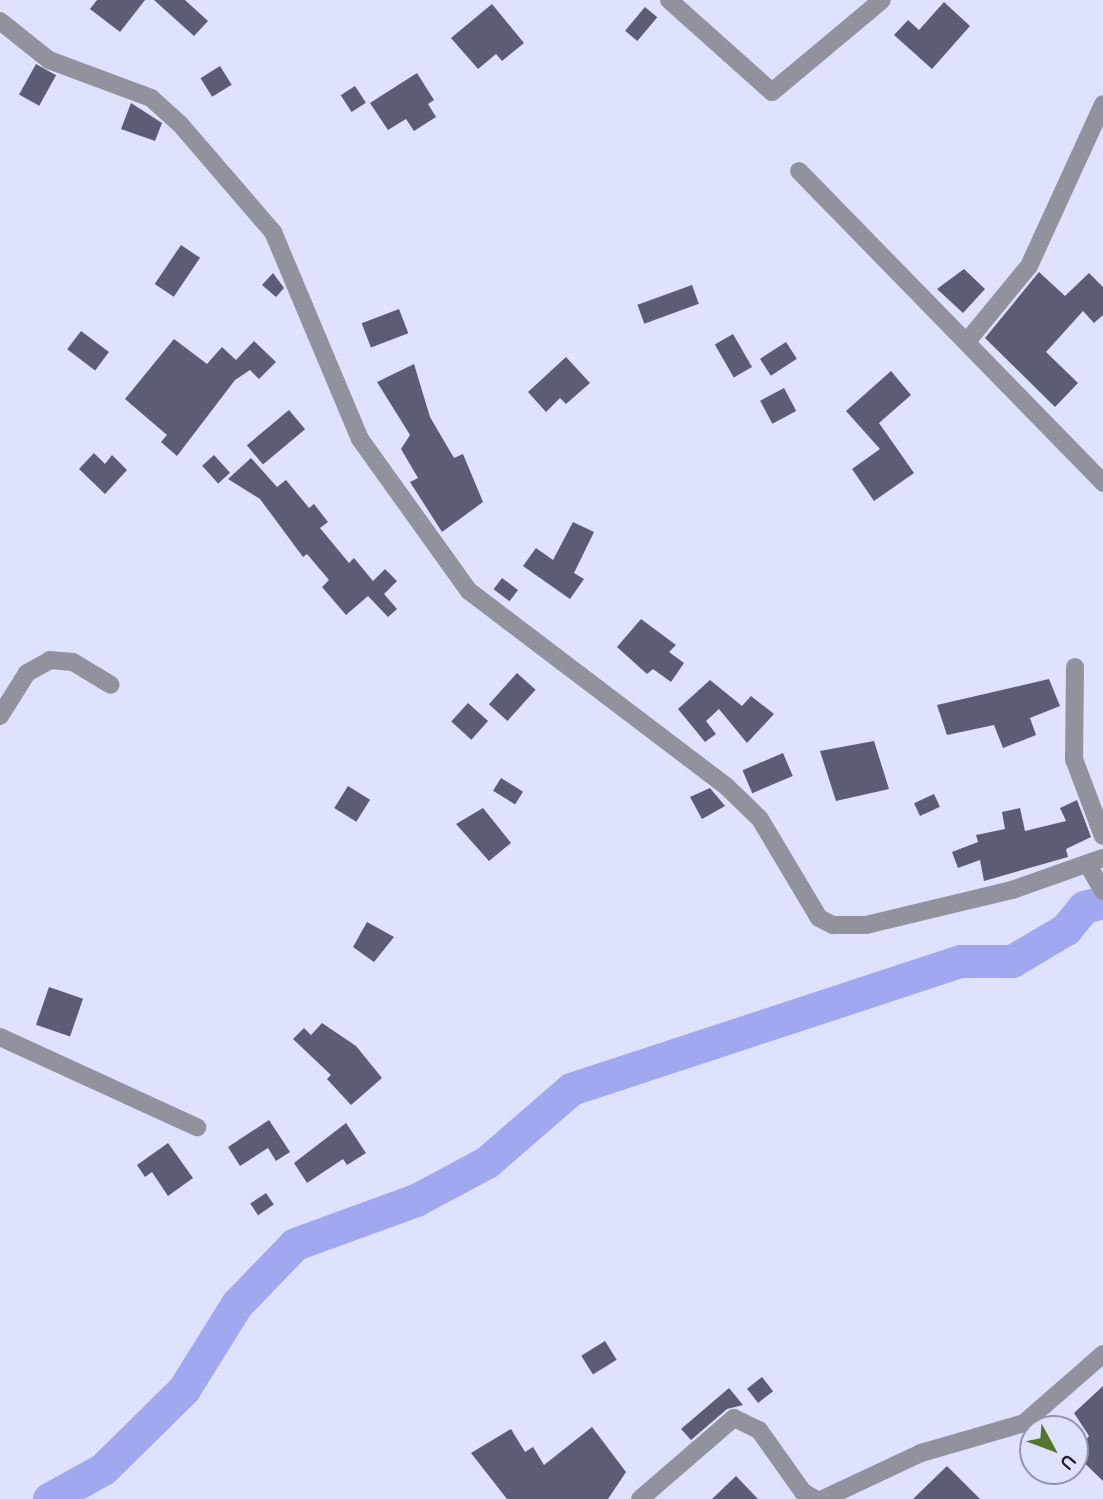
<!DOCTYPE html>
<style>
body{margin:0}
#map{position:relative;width:1103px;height:1499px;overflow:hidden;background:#dee2ff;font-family:Quicksand,sans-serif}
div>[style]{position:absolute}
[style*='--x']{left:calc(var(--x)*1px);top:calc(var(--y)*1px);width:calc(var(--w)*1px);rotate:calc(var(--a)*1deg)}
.river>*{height:33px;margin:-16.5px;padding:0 16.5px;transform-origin:16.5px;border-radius:16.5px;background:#a1a8f0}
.building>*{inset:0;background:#5a5d75;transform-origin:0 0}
.street>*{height:18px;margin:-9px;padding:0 9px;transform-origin:9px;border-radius:9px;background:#91929e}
span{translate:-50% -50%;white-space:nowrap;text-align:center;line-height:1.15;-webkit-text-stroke:7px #dee2ff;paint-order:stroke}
.north{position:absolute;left:1019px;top:1415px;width:70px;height:70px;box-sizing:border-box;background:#dee2ff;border:2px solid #9295aa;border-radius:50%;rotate:131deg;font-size:19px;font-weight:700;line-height:28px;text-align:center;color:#20212b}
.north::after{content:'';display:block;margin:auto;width:24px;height:32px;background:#56752c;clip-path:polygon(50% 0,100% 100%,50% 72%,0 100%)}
</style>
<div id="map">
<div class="river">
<i style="--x:49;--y:1499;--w:62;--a:-29.1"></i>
<i style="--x:103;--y:1469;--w:114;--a:-44.6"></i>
<i style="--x:184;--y:1389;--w:100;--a:-58.1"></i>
<i style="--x:237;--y:1304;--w:83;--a:-46"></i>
<i style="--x:295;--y:1244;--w:129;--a:-20"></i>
<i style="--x:416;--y:1200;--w:81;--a:-28.2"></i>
<i style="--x:487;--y:1162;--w:111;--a:-41"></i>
<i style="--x:571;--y:1089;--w:410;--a:-18.2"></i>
<i style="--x:961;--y:961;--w:51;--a:0"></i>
<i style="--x:1012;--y:961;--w:63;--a:-30.7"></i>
<i style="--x:1066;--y:929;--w:28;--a:-51"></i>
<i style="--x:1084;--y:907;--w:20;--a:-15"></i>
</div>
<div class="building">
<i style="clip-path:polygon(97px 0,145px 0,120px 32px,90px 9px)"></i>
<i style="clip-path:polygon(154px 0,185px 0,208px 21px,194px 36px)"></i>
<i style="clip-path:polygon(944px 2px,970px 26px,932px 69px,894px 35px,908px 20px,919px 30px)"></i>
<i style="clip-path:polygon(492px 4px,524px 43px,502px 61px,496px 54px,478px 69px,451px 38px)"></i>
<i style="left:645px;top:7px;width:16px;height:31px;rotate:40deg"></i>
<i style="left:36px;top:64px;width:23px;height:35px;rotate:29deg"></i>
<i style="left:220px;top:66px;width:22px;height:23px;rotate:58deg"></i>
<i style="clip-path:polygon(417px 73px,434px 100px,428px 104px,436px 117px,414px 131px,406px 119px,388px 130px,370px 103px)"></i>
<i style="left:355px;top:86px;width:20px;height:17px;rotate:57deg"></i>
<i style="clip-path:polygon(131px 103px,162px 123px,155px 141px,121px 129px)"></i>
<i style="left:181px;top:245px;width:23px;height:47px;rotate:34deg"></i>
<i style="clip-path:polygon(964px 269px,985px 289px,963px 313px,937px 289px)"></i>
<i style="clip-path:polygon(1039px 272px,1065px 296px,1089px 273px,1103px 287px,1103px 315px,1094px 323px,1083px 311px,1046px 352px,1078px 383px,1055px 407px,985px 338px)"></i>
<i style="clip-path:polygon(273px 273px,284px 288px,276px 297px,262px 285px)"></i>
<i style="left:692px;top:285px;width:20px;height:58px;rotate:70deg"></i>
<i style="left:399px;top:309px;width:26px;height:40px;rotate:69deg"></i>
<i style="left:81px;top:331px;width:35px;height:23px;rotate:37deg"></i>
<i style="left:733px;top:334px;width:38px;height:21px;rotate:60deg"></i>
<i style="clip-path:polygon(174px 339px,207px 364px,222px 347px,236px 360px,254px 341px,276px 362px,259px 379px,250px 370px,235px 380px,177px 456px,161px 442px,167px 435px,125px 399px)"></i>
<i style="left:786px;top:342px;width:20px;height:31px;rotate:57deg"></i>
<i style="clip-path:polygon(566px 357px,590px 383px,566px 404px,560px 398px,546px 412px,528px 392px)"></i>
<i style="clip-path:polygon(414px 364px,430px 417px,454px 458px,463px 454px,483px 502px,442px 532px,410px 482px,418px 478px,401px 449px,410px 435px,377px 382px)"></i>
<i style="clip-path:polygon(891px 371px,911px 395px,879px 423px,914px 473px,874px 501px,852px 469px,880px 449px,846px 411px)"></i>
<i style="left:784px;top:388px;width:26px;height:27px;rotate:62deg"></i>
<i style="left:289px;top:410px;width:25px;height:55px;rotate:50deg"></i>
<i style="clip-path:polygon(94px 453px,105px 464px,112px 455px,127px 470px,105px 494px,79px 469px)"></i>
<i style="left:214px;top:455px;width:24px;height:16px;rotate:48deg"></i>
<i style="clip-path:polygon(251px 458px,277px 487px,286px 480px,309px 508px,314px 504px,328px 522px,320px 528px,349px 563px,354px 558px,373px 581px,385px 569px,397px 581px,384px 594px,397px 609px,388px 617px,368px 596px,346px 615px,322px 587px,329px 580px,307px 554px,303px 557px,260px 499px,228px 479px)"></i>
<i style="clip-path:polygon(573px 522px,594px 532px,574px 573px,584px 579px,570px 599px,523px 566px,536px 548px,553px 560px)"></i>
<i style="left:502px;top:578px;width:20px;height:14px;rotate:37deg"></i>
<i style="clip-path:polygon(641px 619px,676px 645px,669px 652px,684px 663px,671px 682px,653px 669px,647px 674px,617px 647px)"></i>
<i style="left:517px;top:673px;width:25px;height:42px;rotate:42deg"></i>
<i style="clip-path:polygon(1049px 679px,1060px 706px,1030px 718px,1036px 735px,1003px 748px,994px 725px,947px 735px,937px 705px)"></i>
<i style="clip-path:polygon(710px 680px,742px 706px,751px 696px,774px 714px,747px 743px,719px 709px,706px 721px,716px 734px,705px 742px,678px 709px)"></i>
<i style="left:468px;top:703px;width:27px;height:25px;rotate:42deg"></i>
<i style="clip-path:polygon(874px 741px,889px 789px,836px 801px,820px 751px)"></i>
<i style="left:783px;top:753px;width:25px;height:44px;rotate:67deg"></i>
<i style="left:501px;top:778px;width:26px;height:15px;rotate:32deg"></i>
<i style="left:348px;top:786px;width:26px;height:26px;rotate:32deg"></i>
<i style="clip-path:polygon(710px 788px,725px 806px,702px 819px,690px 797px)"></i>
<i style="left:934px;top:794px;width:14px;height:22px;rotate:65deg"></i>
<i style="clip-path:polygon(1077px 800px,1091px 837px,1066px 849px,1068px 857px,984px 881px,980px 860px,958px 868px,952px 852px,978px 842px,976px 835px,1005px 829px,1002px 812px,1020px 808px,1025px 831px,1066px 821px,1060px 808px)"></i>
<i style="clip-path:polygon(483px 808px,511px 843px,489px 861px,456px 824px)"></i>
<i style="clip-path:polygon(367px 922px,394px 937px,374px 962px,353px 947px)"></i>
<i style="left:49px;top:987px;width:36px;height:40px;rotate:19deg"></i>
<i style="clip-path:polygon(322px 1023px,356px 1046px,382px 1078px,351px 1105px,327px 1079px,331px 1075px,293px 1039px,304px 1028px,311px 1035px)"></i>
<i style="clip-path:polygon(269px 1120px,290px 1152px,276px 1161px,268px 1148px,240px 1166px,228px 1147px)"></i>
<i style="clip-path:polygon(346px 1123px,366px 1153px,347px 1165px,343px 1159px,307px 1183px,294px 1163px)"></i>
<i style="clip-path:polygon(168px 1143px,193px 1178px,168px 1196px,152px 1172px,145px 1177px,137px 1165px)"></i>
<i style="left:266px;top:1193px;width:14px;height:19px;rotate:56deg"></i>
<i style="left:605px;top:1341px;width:22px;height:28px;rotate:58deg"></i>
<i style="left:762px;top:1377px;width:18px;height:19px;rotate:52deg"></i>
<i style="clip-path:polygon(1103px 1386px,1103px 1481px,1075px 1454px,1089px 1436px,1074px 1413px)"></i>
<i style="clip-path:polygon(729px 1388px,743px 1405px,727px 1409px,691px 1440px,681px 1429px)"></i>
<i style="clip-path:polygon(592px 1427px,626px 1472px,608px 1499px,507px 1499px,471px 1453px,511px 1429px,525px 1452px,533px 1447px,544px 1465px)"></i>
<i style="clip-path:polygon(947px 1466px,980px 1499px,913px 1499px)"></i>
<i style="clip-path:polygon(736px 1476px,758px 1499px,712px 1499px)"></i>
</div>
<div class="street">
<i style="--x:669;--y:0;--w:138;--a:41.8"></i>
<i style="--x:772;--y:92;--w:143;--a:-39.9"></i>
<i style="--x:0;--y:21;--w:63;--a:38.5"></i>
<i style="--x:49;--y:60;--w:109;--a:20.4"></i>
<i style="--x:151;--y:98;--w:39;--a:42"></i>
<i style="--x:180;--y:124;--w:143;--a:49.3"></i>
<i style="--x:273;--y:232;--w:225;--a:67.2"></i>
<i style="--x:360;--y:439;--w:187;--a:54.4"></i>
<i style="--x:469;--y:591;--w:323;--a:37.2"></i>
<i style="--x:726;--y:786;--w:47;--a:44.1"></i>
<i style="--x:760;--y:819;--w:115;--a:59.2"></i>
<i style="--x:819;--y:918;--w:16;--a:27"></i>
<i style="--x:833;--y:925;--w:33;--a:0"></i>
<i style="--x:866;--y:925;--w:150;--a:-13.5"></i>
<i style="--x:1012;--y:890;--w:96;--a:-19.4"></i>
<i style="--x:799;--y:171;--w:436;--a:45.7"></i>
<i style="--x:969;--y:339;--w:94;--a:-50.6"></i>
<i style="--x:1029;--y:266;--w:178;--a:-65.4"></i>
<i style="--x:1075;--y:667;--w:92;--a:90.6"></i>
<i style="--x:1074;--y:759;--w:82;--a:69.4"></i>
<i style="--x:0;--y:716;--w:51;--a:-57.9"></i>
<i style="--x:27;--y:673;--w:26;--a:-29"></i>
<i style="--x:50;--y:660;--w:23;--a:5"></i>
<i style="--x:73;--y:662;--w:44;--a:31.2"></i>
<i style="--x:1088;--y:865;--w:30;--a:60"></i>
<i style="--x:0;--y:1037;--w:217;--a:24.6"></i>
<i style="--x:640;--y:1499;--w:124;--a:-40.8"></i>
<i style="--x:734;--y:1418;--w:28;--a:26"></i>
<i style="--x:759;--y:1430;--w:76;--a:54.6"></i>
<i style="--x:803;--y:1492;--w:14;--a:30"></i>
<i style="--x:823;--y:1499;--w:108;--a:-25.1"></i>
<i style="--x:921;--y:1453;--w:107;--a:-16.2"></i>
<i style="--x:1024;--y:1423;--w:105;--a:-41.1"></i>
</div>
<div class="north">U</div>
</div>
